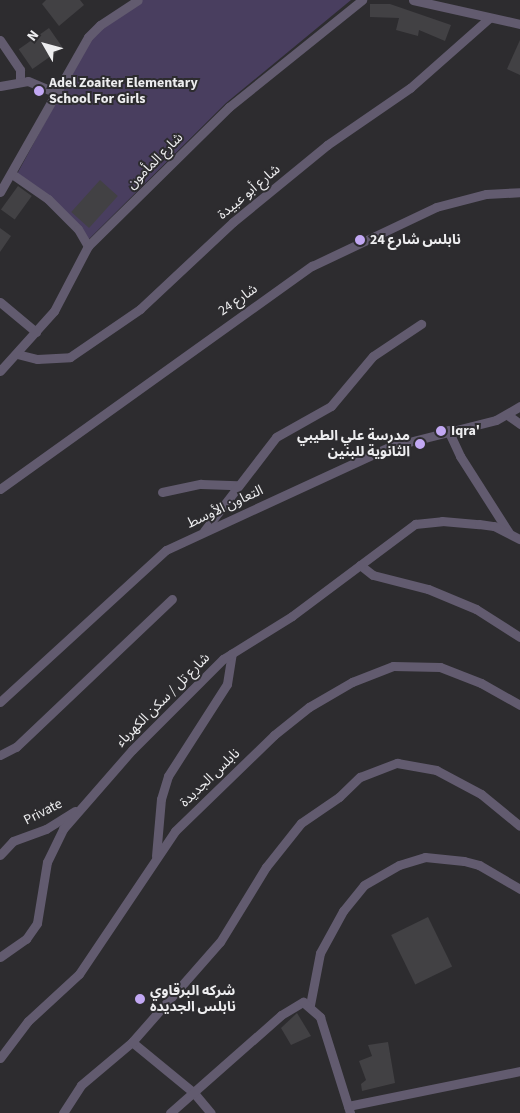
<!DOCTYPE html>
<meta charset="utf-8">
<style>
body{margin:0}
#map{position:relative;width:520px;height:1113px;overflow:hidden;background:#2d2c2f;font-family:"Source Sans 3","Noto Sans Arabic",sans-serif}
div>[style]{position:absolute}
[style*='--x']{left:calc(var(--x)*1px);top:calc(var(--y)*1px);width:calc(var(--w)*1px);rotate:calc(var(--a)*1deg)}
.green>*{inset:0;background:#493e5f}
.building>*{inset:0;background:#424144;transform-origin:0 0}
.minor>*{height:9px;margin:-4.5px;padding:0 4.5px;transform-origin:4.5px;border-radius:4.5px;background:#625b6f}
.dots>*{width:14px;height:14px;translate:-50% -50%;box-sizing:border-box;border:2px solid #2d2c2f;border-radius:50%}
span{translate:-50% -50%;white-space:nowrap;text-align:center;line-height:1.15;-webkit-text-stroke:4px #2d2c2f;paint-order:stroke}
.poi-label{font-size:14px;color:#ededef;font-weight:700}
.left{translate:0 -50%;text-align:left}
.right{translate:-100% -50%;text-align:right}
.street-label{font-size:14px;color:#ededef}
.north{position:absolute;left:20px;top:20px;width:50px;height:50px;-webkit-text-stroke:4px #2d2c2f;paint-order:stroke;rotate:308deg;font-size:14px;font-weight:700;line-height:20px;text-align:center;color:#ededef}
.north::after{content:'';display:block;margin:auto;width:18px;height:22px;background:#ededef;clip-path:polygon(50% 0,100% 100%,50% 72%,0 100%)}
</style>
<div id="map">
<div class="green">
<i style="clip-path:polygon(142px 0,351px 0,226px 103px,88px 240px,17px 174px,90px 39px,100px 27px)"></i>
</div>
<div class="building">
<i style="clip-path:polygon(46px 0,80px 0,84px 5px,59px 26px,42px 4px)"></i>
<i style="clip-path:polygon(370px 4px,390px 4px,451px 25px,445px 41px,419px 30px,418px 36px,396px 30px,399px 18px,370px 17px)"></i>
<i style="left:49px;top:28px;width:24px;height:37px;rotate:55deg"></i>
<i style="clip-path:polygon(520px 40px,520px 75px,507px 69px)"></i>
<i style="left:100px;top:180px;width:24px;height:43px;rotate:42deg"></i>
<i style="left:18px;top:186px;width:17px;height:29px;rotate:36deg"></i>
<i style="clip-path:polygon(0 228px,11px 236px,0 252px)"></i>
<i style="left:428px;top:917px;width:55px;height:41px;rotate:64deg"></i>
<i style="clip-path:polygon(297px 1013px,311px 1036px,291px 1045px,281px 1028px)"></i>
<i style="clip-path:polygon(388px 1042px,395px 1083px,362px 1091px,361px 1084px,366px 1080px,359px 1061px,372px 1056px,368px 1045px)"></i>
</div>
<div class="minor">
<i style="--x:413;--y:0;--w:110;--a:12.6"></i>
<i style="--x:0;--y:40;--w:36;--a:56"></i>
<i style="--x:20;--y:70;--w:10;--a:90"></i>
<i style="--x:0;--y:86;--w:28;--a:-10"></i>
<i style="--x:28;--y:81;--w:30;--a:23"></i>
<i style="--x:12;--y:174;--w:44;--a:34.8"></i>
<i style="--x:48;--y:199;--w:42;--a:45"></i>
<i style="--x:78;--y:229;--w:20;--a:60"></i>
<i style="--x:0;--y:192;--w:178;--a:-60.4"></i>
<i style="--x:88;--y:37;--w:17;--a:-45"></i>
<i style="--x:100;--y:25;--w:45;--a:-33.3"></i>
<i style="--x:0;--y:302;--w:47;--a:39.8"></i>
<i style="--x:17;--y:354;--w:21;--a:14"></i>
<i style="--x:37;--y:359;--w:33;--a:-3"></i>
<i style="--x:70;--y:357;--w:85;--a:-34.4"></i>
<i style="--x:140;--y:309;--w:127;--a:-43.1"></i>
<i style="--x:233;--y:222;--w:122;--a:-39.3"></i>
<i style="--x:327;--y:145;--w:101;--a:-34.5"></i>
<i style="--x:410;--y:88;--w:106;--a:-41.5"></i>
<i style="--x:0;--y:371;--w:81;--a:-48"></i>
<i style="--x:54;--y:311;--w:73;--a:-62.4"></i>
<i style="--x:88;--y:246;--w:198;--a:-44.6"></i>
<i style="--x:229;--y:107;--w:171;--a:-38.8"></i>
<i style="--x:509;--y:416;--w:14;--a:36"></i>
<i style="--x:448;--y:430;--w:29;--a:65"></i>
<i style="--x:460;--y:456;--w:91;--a:57.5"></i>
<i style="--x:0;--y:489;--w:384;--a:-35.6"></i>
<i style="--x:312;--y:266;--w:137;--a:-25.4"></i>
<i style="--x:436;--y:207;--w:52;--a:-14.6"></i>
<i style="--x:486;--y:194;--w:34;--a:-3"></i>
<i style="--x:162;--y:492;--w:40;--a:-12"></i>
<i style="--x:201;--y:484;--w:36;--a:2"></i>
<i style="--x:204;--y:531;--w:118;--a:-52.5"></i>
<i style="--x:276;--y:437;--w:63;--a:-29.4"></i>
<i style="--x:331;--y:406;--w:65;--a:-50"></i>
<i style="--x:373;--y:356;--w:58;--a:-33.7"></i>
<i style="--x:360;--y:565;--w:16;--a:38"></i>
<i style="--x:373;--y:575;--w:57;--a:14.3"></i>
<i style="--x:428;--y:589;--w:52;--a:22.6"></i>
<i style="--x:476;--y:609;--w:52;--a:32.5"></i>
<i style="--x:0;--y:702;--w:225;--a:-42.5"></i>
<i style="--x:166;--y:550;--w:246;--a:-24.8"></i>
<i style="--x:389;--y:447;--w:110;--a:-14.2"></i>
<i style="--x:496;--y:420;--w:28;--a:-30"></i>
<i style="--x:0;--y:755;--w:18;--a:-27"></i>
<i style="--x:16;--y:747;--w:215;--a:-43.5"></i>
<i style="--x:0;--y:855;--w:19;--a:-47"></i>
<i style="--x:13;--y:841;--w:35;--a:-20"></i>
<i style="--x:46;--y:829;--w:34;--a:-32"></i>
<i style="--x:156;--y:856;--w:57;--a:-85"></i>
<i style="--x:161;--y:799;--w:24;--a:-73"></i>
<i style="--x:168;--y:776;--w:109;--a:-57.3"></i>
<i style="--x:227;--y:684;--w:31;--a:-81"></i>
<i style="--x:0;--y:957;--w:32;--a:-35"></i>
<i style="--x:26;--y:939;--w:19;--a:-55"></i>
<i style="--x:37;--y:923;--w:62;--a:-80.7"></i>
<i style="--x:47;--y:862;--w:37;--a:-64"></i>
<i style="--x:63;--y:829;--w:105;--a:-48.9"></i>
<i style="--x:132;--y:750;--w:129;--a:-45"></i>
<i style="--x:223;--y:659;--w:81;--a:-31.9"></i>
<i style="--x:292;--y:616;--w:154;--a:-36.8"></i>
<i style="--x:415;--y:524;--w:27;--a:-6"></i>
<i style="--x:442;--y:521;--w:37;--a:5"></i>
<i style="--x:479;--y:524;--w:15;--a:8"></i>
<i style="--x:494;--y:526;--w:29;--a:27"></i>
<i style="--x:310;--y:1005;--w:53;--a:-79.1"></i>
<i style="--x:320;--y:953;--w:48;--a:-61.3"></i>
<i style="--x:343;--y:911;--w:33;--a:-51"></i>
<i style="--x:364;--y:885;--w:40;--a:-29.7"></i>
<i style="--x:399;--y:865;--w:27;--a:-17"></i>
<i style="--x:425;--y:857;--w:39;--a:6"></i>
<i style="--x:464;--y:861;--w:16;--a:15"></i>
<i style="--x:479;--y:865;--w:48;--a:30.3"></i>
<i style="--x:132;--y:1042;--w:80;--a:39.4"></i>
<i style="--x:194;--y:1093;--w:26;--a:50"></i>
<i style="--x:0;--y:1058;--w:46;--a:-52.9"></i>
<i style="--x:28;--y:1021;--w:69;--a:-42.7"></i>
<i style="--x:79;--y:974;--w:172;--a:-56.1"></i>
<i style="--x:175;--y:831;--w:138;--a:-44.1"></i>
<i style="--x:274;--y:735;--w:45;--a:-38.7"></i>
<i style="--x:309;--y:707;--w:50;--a:-30.2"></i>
<i style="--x:352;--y:682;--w:44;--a:-21.3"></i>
<i style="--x:393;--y:666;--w:47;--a:1.2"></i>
<i style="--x:440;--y:667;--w:44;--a:21.3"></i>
<i style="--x:481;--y:683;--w:45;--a:29.4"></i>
<i style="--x:348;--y:1106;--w:176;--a:-11.5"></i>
<i style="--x:63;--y:1113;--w:33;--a:-57"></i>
<i style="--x:81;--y:1085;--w:67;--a:-40.1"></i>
<i style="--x:132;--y:1042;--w:133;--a:-48.7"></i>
<i style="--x:220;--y:942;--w:88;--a:-58.5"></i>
<i style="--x:266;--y:867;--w:56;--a:-51.5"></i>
<i style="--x:301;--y:823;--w:46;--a:-34.4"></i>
<i style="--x:339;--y:797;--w:29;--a:-44"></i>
<i style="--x:360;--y:777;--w:40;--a:-21"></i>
<i style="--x:397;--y:763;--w:40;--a:10"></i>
<i style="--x:436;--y:770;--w:51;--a:28.1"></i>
<i style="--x:481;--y:794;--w:50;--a:39.4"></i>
<i style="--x:170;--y:1113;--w:148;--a:-41.4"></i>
<i style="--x:281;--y:1015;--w:26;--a:-31"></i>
<i style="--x:303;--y:1002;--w:23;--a:41"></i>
<i style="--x:320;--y:1017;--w:101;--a:72.6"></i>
</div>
<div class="dots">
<i style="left:39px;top:91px;background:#c2a8f3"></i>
<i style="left:360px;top:240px;background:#c2a8f3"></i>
<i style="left:441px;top:431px;background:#c2a8f3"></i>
<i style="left:420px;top:444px;background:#c2a8f3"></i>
<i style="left:140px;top:999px;background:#c2a8f3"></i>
</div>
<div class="poi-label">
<span class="left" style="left:49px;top:91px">Adel Zoaiter Elementary<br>School For Girls</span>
<span class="left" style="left:370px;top:240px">نابلس شارع 24</span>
<span class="left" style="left:451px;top:431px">Iqra'</span>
<span class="right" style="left:410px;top:444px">مدرسة علي الطيبي<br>الثانوية للبنين</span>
<span class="left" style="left:150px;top:999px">شركه البرقاوي<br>نابلس الجديده</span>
</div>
<div class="street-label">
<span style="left:155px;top:161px;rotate:-45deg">شارع المأمون</span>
<span style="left:249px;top:192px;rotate:-40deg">شارع أبو عبيدة</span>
<span style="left:238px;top:300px;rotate:-35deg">شارع 24</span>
<span style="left:225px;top:507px;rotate:-25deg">التعاون الأوسط</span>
<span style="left:163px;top:700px;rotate:-45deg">شارع تل / سكن الكهرباء</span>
<span style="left:210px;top:778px;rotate:-44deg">نابلس الجديدة</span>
<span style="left:43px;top:812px;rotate:-27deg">Private</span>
</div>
<div class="north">N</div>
</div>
